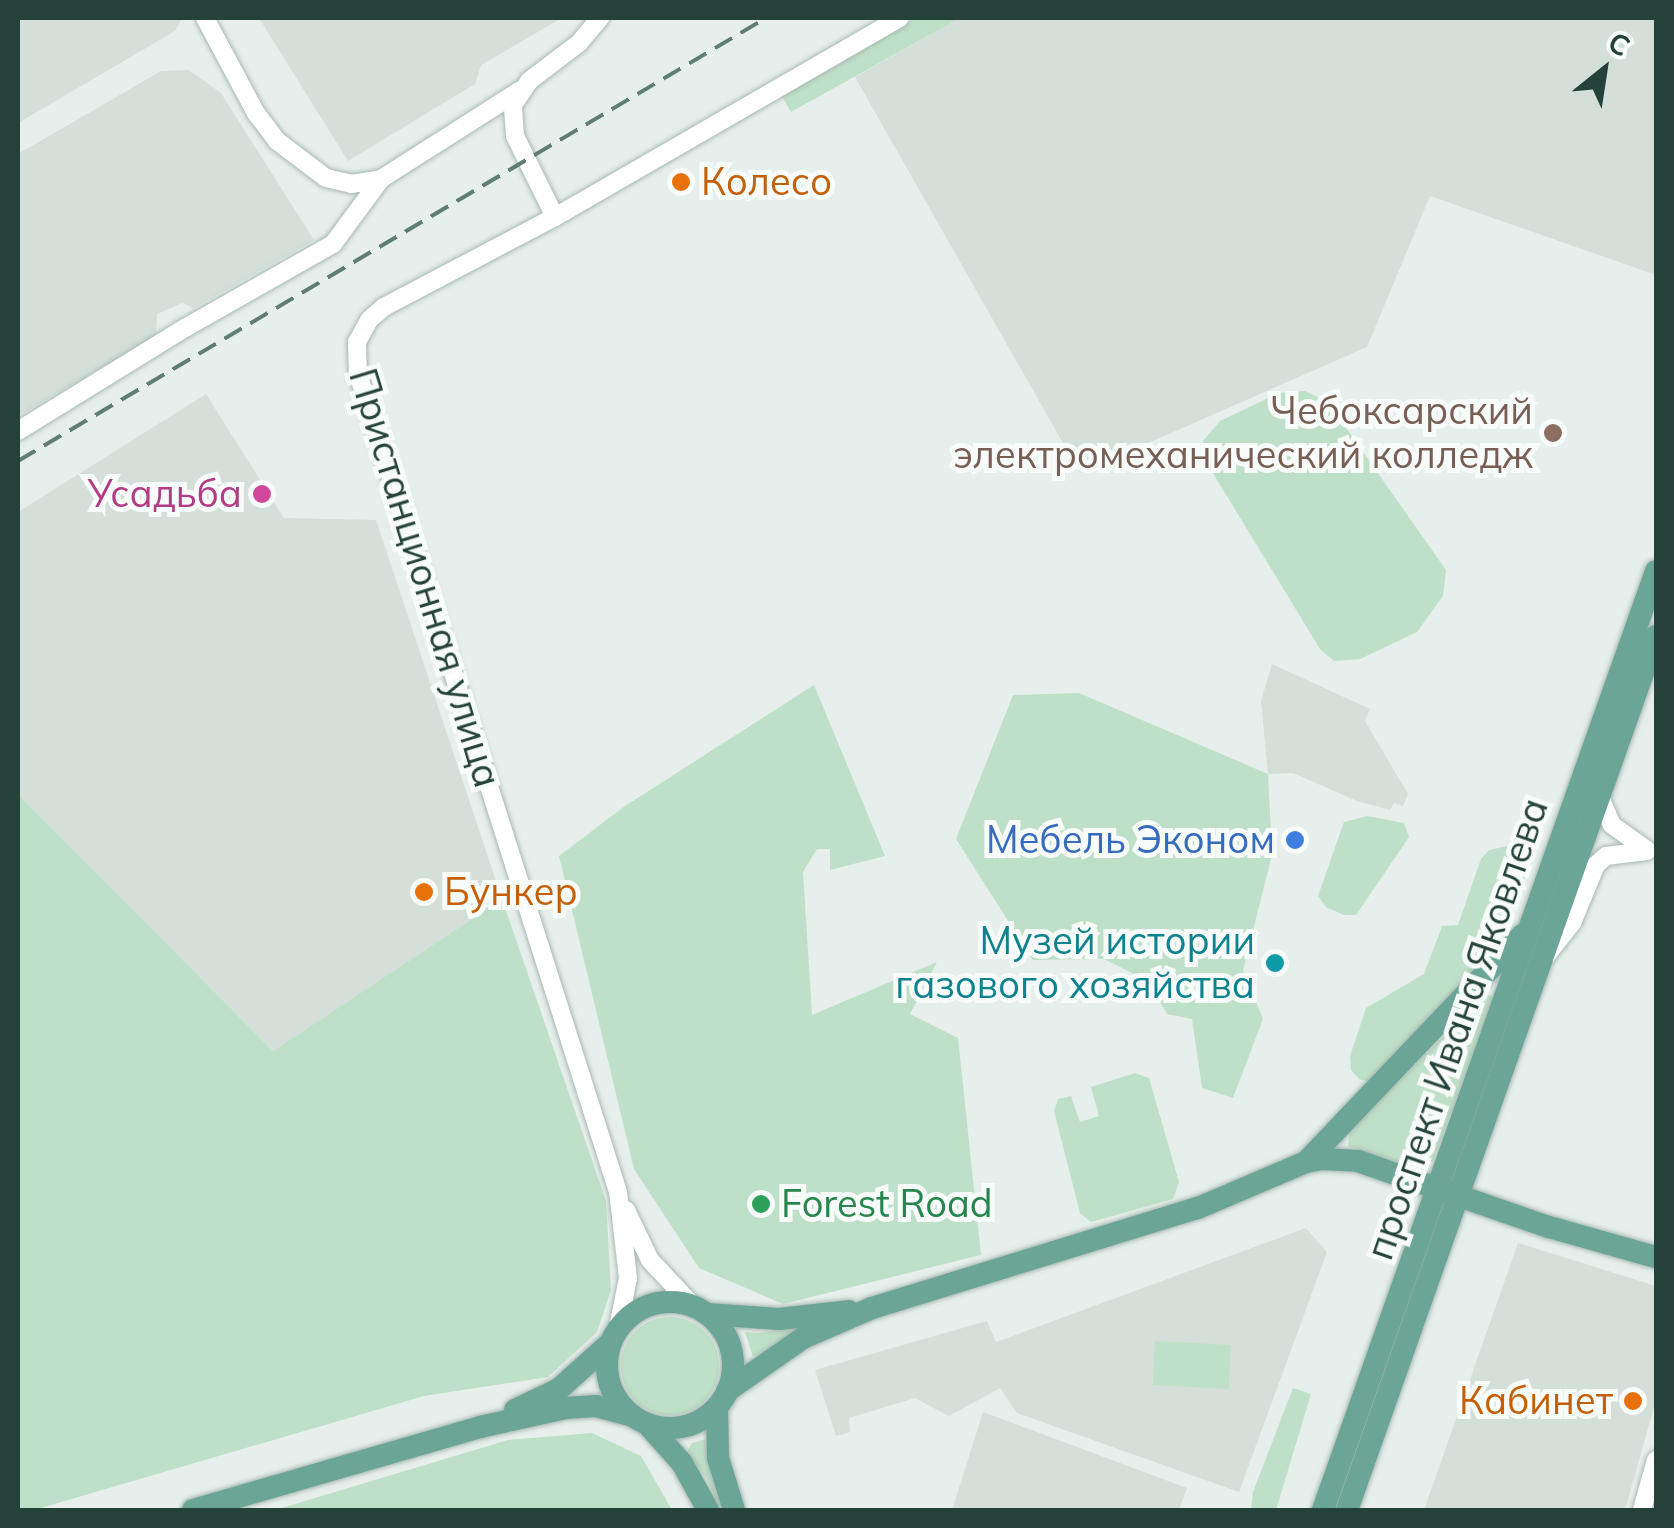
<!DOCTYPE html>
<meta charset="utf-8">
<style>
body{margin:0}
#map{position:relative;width:1674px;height:1528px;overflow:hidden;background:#e6efeb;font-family:Mulish,sans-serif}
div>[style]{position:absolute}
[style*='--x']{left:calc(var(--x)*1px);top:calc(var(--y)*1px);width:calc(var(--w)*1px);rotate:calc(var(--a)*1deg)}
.built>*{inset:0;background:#d4dfda}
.green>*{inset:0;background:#bfe0c8;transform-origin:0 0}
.round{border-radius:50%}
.roads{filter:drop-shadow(0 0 2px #a8b8b2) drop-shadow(0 0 2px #a8b8b2)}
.minor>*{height:18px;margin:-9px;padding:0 9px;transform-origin:9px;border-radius:9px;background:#fff}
.major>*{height:22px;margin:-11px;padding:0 11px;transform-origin:11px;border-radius:11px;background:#6aa596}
.major>.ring{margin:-11px;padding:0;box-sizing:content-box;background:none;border:22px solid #6aa596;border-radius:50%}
.rail>*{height:4px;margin-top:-2px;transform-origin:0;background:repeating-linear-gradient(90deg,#5f7d75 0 20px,transparent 0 30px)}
.dots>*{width:28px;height:28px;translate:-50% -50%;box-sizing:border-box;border:5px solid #f7fbf9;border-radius:50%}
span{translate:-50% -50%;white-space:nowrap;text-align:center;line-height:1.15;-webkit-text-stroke:10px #f7fbf9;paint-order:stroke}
.food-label{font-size:38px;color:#c56008}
.left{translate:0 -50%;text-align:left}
.right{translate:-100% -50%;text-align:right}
.education-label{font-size:38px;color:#785e54}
.hotel-label{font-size:38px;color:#b23c85}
.street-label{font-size:38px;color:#24423a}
.shop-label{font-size:38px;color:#366cbe}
.culture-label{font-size:38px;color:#0d838f}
.leisure-label{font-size:38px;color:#27864d}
.frame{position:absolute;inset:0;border:20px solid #24423a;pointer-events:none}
.north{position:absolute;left:1554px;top:20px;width:100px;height:100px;-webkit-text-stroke:8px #f7fbf9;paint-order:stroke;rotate:30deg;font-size:28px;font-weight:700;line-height:40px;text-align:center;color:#24423a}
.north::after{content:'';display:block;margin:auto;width:35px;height:45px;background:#24423a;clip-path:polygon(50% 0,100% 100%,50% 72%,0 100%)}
</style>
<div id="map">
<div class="built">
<i style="clip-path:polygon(18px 18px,182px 18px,175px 31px,18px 123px)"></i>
<i style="clip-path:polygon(259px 18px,562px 18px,481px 65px,475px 84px,348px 161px)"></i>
<i style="clip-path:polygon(960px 18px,1656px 18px,1656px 275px,1430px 196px,1367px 347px,1080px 473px,855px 77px)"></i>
<i style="clip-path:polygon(189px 70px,221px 93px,314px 240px,194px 308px,182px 303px,157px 314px,156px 336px,18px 416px,18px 154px,161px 71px)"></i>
<i style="clip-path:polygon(206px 394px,284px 518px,376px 520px,502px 899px,273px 1051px,18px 794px,18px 512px)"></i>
<i style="clip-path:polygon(1272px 664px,1370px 709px,1365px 721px,1408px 794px,1403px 806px,1394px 803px,1390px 810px,1357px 801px,1293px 773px,1268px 774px,1261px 701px)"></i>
<i style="clip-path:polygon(1306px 1228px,1327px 1252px,1239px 1492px,1017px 1413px,1000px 1388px,949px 1416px,915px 1398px,849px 1418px,850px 1432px,836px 1436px,815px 1370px,987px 1321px,996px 1342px)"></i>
<i style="clip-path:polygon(1518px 1243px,1656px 1286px,1656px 1400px,1625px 1510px,1424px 1510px)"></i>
<i style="clip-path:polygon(983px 1412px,1187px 1488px,1179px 1510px,952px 1510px)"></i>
</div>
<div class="green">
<i style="clip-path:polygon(915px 18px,960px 18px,791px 112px,782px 96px)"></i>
<i style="clip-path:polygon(1305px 391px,1328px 402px,1446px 570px,1443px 596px,1417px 632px,1360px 659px,1334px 661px,1320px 649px,1208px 465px,1203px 441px,1220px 421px,1279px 393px)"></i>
<i style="clip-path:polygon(814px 685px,885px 856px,830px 870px,830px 849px,817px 849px,803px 872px,812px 1015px,937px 962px,910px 1014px,958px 1038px,981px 1255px,783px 1304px,699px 1268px,634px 1169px,559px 856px,625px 806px)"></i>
<i style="clip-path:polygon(1079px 693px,1268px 774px,1272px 855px,1243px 970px,1263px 1019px,1233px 1098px,1202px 1088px,1192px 1019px,1167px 1014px,1148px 981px,1104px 959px,1033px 960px,956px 839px,1013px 695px)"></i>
<i style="clip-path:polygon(18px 794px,273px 1051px,502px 899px,606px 1201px,611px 1290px,597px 1332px,548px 1377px,424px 1396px,34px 1510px,18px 1510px)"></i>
<i style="clip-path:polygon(1367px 816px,1404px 823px,1409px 837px,1356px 915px,1344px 915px,1326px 907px,1318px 896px,1344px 822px)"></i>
<i style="clip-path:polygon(1513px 845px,1526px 859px,1527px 871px,1504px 940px,1369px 1082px,1359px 1079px,1351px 1070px,1350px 1056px,1366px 1008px,1424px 974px,1442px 926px,1458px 925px,1481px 859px,1489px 850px)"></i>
<i style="clip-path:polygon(1486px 994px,1494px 997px,1433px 1161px,1412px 1167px,1348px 1146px,1350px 1130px)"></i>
<i style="clip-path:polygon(1135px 1073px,1149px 1078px,1179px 1182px,1173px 1199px,1091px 1222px,1080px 1213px,1054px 1111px,1058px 1099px,1071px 1096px,1080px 1122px,1099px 1116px,1091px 1087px)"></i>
<i class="round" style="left:621px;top:1317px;width:98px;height:98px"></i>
<i style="clip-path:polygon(815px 1325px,753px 1357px,745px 1332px,758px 1333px)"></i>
<i style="left:1155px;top:1341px;width:76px;height:44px;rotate:3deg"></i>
<i style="clip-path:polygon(1293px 1388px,1311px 1394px,1276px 1510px,1251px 1510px,1253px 1492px)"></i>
<i style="clip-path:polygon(592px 1433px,641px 1456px,672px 1510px,275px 1510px,508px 1440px)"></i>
<i style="clip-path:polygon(707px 1439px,726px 1510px,719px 1510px,707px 1479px,687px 1452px,692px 1443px)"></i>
</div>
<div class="roads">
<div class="minor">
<i style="--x:205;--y:18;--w:108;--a:61.8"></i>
<i style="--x:256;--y:113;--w:35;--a:53"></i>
<i style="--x:277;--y:141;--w:61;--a:37.1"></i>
<i style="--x:326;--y:178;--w:26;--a:13"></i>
<i style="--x:351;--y:184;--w:30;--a:-9"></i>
<i style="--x:381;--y:179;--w:164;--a:-32.5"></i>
<i style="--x:555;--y:217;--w:90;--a:-116.3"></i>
<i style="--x:515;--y:136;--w:31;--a:-94"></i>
<i style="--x:513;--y:105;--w:29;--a:-56"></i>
<i style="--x:529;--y:81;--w:63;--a:-37.2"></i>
<i style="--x:579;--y:43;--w:33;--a:-50"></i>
<i style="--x:18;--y:431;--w:196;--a:-31.7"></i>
<i style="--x:185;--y:328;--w:170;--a:-29.6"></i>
<i style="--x:333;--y:244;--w:81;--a:-53.6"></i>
<i style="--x:1600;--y:797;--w:30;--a:67"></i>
<i style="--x:1612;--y:825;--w:43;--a:35.5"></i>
<i style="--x:1546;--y:956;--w:42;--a:-51.8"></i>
<i style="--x:1572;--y:923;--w:63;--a:-67.5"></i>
<i style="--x:1596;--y:865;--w:13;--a:-42"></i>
<i style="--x:1606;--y:856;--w:41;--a:-7"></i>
<i style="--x:626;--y:1210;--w:55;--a:64.4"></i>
<i style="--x:650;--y:1260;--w:63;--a:46.9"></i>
<i style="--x:617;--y:1333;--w:56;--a:-78.7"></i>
<i style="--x:628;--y:1278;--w:87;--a:-96.6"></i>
<i style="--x:618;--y:1192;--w:858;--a:-107.63"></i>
<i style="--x:358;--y:374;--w:32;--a:-92"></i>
<i style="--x:357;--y:342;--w:25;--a:-61"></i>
<i style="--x:369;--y:320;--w:20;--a:-41"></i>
<i style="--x:384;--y:307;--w:193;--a:-27.8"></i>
<i style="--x:555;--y:217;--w:398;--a:-30"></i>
<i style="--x:1642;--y:1510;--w:52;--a:-74.4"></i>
</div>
<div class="major">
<i style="--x:1306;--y:1162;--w:313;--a:-46.4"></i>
<i class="ring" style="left:607px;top:1302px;width:104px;height:104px"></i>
<i style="--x:707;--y:1314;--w:72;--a:4"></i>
<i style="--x:779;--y:1319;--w:70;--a:-6.5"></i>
<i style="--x:727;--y:1391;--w:93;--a:-34.9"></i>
<i style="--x:803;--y:1338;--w:75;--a:-23.5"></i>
<i style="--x:872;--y:1308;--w:341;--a:-17.1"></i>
<i style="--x:1198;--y:1208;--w:117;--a:-23.1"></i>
<i style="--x:1306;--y:1162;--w:16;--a:-11"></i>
<i style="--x:1322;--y:1159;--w:36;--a:3"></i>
<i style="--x:1358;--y:1161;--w:202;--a:19.1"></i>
<i style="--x:1549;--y:1227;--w:111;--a:15.7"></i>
<i style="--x:717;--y:1409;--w:49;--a:88.8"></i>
<i style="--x:718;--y:1458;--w:54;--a:72.9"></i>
<i style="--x:515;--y:1410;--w:49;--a:-25.5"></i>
<i style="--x:559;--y:1389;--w:69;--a:-42"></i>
<i style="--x:648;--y:1425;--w:51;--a:48.2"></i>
<i style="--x:682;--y:1463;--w:54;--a:61"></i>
<i style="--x:193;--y:1510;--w:299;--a:-16.1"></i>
<i style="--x:480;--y:1427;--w:88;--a:-12.5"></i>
<i style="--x:566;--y:1408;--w:30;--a:-4"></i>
<i style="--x:596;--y:1406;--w:38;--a:15"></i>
<i style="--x:1323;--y:1510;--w:996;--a:-70.47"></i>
<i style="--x:1347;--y:1510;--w:927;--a:-70.53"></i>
</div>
</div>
<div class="rail">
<i style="--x:18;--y:461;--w:869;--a:-30.64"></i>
</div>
<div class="dots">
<i style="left:681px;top:182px;background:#e8710a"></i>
<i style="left:1553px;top:433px;background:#8d6e63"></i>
<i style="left:262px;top:494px;background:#d1479c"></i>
<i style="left:1295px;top:840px;background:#3f7fe0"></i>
<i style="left:424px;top:892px;background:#e8710a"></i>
<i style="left:1275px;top:963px;background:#0f9aa8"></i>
<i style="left:761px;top:1204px;background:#2e9e5b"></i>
<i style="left:1633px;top:1401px;background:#e8710a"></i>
</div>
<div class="food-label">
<span class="left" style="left:701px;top:182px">Колесо</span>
<span class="left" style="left:444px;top:892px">Бункер</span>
<span class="right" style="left:1613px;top:1401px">Кабинет</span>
</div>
<div class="education-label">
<span class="right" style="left:1533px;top:433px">Чебоксарский<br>электромеханический колледж</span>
</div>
<div class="hotel-label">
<span class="right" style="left:242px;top:494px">Усадьба</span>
</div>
<div class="street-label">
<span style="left:425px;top:578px;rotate:73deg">Пристанционная улица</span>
<span style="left:1457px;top:1029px;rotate:-71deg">проспект Ивана Яковлева</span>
</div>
<div class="shop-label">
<span class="right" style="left:1275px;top:840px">Мебель Эконом</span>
</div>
<div class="culture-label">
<span class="right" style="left:1255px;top:963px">Музей истории<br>газового хозяйства</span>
</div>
<div class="leisure-label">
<span class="left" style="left:781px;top:1204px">Forest Road</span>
</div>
<div class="frame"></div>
<div class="north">С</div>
</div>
